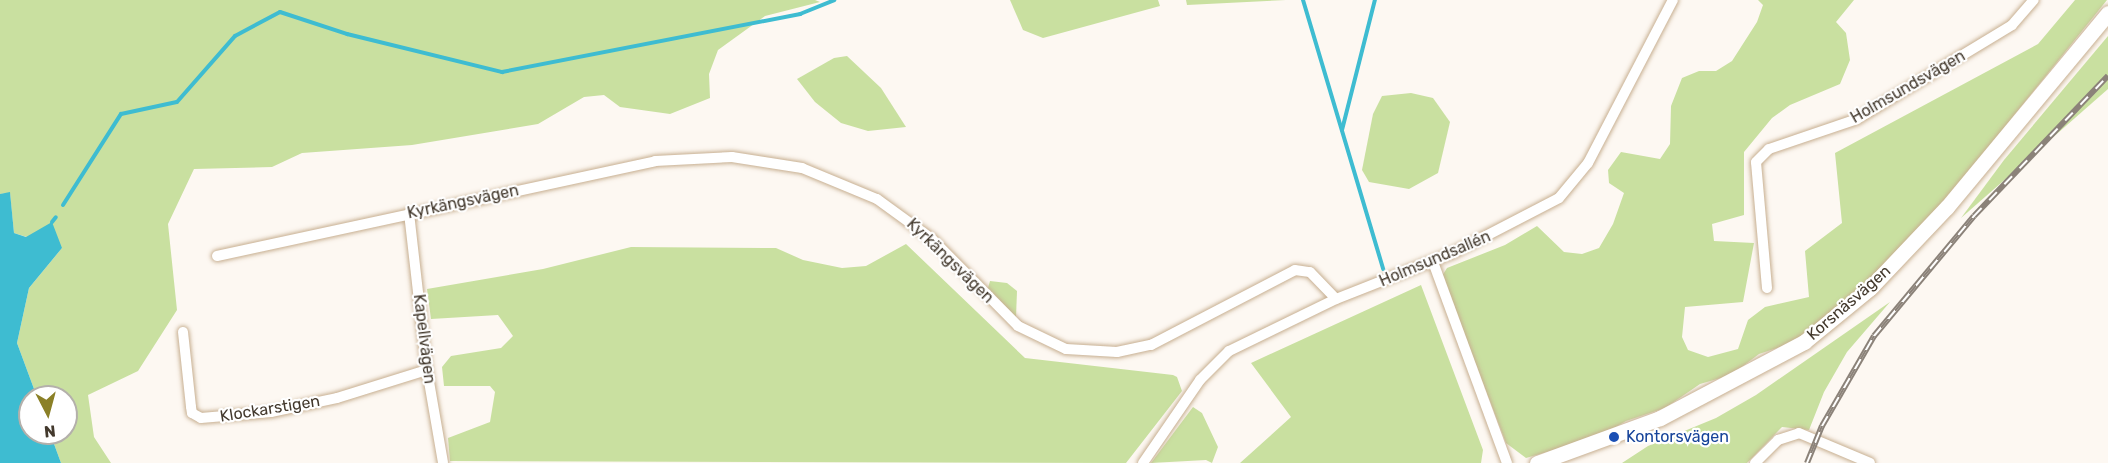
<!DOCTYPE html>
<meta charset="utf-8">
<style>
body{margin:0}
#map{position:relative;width:2108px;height:463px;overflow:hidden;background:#fdf8f2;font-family:Rubik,sans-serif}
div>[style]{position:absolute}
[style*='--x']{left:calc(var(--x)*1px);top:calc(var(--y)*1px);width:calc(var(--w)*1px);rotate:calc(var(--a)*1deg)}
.green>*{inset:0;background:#c9e0a0}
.water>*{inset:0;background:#3ebcd1}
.stream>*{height:4px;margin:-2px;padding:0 2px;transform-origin:2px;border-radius:2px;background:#3ebcd1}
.roads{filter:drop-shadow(0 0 2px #c7af91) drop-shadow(0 0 2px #c7af91)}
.street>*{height:10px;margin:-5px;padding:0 5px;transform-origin:5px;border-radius:5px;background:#fff}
.secondary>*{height:15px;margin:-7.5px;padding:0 7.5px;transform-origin:7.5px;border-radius:7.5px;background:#fff}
.rail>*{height:6px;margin-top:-3px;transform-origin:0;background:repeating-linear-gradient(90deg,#fff 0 11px,#8b8279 0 22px);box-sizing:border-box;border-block:2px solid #8b8279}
.dots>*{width:16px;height:16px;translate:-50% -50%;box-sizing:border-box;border:3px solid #fff;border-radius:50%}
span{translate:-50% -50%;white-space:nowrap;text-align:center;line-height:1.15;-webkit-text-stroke:4.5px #fff;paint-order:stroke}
.street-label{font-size:16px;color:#43392d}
.transit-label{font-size:16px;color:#164399}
.left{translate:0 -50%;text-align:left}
.north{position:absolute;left:18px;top:385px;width:60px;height:60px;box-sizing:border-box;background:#fff;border:2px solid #b4b0ab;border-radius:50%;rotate:174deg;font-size:16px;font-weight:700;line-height:24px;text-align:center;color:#43392d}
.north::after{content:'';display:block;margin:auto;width:21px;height:27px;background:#8b8027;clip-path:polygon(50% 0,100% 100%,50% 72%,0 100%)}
</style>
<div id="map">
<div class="green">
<i style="clip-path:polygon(0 0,815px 0,820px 2px,765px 16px,718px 50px,709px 74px,710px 98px,670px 114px,620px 107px,604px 95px,584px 97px,538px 124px,412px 145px,302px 153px,272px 167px,194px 169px,168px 224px,177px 310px,138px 371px,88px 395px,94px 437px,111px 463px,61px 463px,50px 433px,66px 433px,66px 397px,37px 397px,17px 343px,29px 288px,62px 248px,14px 233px,10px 193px,0 194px)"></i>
<i style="clip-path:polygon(1010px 0,1158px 0,1160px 6px,1043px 38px,1023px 30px)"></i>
<i style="clip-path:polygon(1186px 0,1286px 0,1187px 5px)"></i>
<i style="clip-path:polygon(1758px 0,1854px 0,1836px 22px,1846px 33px,1850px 60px,1840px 84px,1790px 105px,1772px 118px,1744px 152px,1744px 215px,1712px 224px,1714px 241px,1754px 243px,1743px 302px,1685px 307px,1682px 337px,1688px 350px,1708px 357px,1738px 349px,1748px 320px,1765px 307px,1809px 297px,1805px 251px,1842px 223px,1835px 153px,2038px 44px,2075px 0,2107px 0,1945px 201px,1868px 284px,1801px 340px,1759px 354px,1731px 375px,1700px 384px,1665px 408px,1626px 421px,1599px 437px,1526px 458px,1506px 443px,1442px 276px,1447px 268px,1505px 245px,1537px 226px,1564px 252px,1582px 254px,1599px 248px,1613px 224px,1624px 193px,1609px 183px,1608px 170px,1621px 152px,1660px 159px,1670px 144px,1671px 106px,1682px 78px,1699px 71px,1716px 71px,1732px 61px,1757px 22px,1763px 5px)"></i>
<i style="clip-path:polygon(2108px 36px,2108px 89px,1961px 218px,2004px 160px)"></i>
<i style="clip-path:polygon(847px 56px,881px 88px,906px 127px,868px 131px,841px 123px,815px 102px,797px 79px,834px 58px)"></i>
<i style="clip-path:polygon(1411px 93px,1433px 98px,1450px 122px,1438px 173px,1409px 189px,1369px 182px,1362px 170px,1373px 114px,1382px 96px)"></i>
<i style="clip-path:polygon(906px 244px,1025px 358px,1173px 375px,1177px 377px,1182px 391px,1126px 463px,450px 461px,448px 438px,490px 422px,495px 392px,490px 386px,444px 386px,442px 367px,451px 356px,501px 348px,513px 336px,498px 315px,431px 319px,427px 289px,543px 269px,631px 247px,776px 248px,803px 260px,842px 268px,866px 266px)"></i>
<i style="clip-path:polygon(990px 281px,1007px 283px,1017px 291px,1016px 317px,988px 288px)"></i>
<i style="clip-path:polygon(1421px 285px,1483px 450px,1481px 463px,1240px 463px,1291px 417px,1251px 363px)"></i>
<i style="clip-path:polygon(1890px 302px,1847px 352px,1824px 392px,1809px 430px,1782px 427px,1747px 463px,1622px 463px,1648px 446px,1716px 418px,1756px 395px)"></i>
<i style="clip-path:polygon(1193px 407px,1202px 413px,1218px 447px,1212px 463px,1206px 460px,1151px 463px)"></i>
</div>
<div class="water">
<i style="clip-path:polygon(10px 192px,14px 233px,26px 237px,52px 222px,62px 248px,29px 288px,17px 343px,37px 397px,30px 397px,30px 433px,50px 433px,61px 463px,0 463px,0 194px)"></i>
</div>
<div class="stream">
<i style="--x:1303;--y:0;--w:281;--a:73.4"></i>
<i style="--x:1342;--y:130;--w:134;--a:-75.8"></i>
<i style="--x:63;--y:205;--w:108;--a:-57.5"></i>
<i style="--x:121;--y:114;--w:57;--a:-12.1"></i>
<i style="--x:177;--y:102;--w:88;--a:-48.7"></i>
<i style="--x:235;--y:36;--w:51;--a:-28.1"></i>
<i style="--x:280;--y:12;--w:71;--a:18.2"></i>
<i style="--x:347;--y:34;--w:160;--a:13.8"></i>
<i style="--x:502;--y:72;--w:304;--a:-11"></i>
<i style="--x:800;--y:14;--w:37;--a:-22"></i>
<i style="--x:52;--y:222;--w:6;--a:-51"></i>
</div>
<div class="roads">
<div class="street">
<i style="--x:409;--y:213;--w:158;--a:83.5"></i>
<i style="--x:427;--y:370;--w:94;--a:80.2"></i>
<i style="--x:217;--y:256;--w:448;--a:-12.2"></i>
<i style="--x:655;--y:161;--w:77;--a:-3"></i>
<i style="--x:732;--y:157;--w:71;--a:8.9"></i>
<i style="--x:802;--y:168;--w:81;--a:22.5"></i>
<i style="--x:877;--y:199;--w:68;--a:36"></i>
<i style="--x:932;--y:239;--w:122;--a:45.3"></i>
<i style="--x:1018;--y:326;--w:53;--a:25.6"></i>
<i style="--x:1066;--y:349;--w:51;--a:3.4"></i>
<i style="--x:1117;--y:352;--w:35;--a:-12"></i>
<i style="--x:1151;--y:345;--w:162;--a:-27.5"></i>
<i style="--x:1295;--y:270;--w:15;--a:8"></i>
<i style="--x:1310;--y:272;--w:37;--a:46"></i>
<i style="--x:1433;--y:262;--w:214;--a:69.8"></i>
<i style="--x:1767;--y:288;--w:126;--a:-95"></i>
<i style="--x:1756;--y:162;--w:18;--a:-45"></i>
<i style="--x:1769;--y:149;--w:93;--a:-18.8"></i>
<i style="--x:1857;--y:119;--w:181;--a:-31.2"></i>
<i style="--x:2012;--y:25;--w:33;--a:-49"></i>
<i style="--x:183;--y:332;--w:75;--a:83.9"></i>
<i style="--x:191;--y:407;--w:6;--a:81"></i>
<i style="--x:192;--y:413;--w:10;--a:29"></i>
<i style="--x:201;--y:418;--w:70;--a:-4.9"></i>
<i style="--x:271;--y:412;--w:67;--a:-12"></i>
<i style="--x:337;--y:398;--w:94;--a:-17.3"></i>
<i style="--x:1143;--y:463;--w:101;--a:-55.5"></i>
<i style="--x:1200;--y:380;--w:41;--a:-45"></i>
<i style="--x:1229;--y:351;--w:119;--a:-25.9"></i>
<i style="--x:1336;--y:299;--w:126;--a:-21.5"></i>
<i style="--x:1453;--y:253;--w:119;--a:-27.4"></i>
<i style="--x:1559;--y:198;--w:45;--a:-50.4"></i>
<i style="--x:1588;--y:163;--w:184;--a:-62.5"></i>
<i style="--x:1755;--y:463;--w:33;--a:-45"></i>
<i style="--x:1778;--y:440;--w:22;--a:-18"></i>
<i style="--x:1799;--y:433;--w:77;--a:22.9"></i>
</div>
<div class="secondary">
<i style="--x:1537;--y:463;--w:131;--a:-20.1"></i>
<i style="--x:1660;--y:418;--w:163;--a:-27.8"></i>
<i style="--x:1804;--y:342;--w:85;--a:-39.3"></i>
<i style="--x:1870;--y:288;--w:112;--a:-46.5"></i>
<i style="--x:1947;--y:207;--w:252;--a:-50.3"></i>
</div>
</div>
<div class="rail">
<i style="--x:1807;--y:463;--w:40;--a:-68"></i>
<i style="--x:1822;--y:426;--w:104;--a:-60"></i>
<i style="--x:1874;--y:336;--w:156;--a:-50.2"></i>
<i style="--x:1974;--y:216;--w:194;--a:-46.3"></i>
</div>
<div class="dots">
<i style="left:1614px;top:437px;background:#1a4fb4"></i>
</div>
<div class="street-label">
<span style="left:1908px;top:87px;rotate:-30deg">Holmsundsvägen</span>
<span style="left:463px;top:202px;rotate:-12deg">Kyrkängsvägen</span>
<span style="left:1435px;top:259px;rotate:-23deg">Holmsundsallén</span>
<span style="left:950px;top:261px;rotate:44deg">Kyrkängsvägen</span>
<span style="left:1849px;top:303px;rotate:-41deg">Korsnäsvägen</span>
<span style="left:424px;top:339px;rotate:83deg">Kapellvägen</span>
<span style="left:270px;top:409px;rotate:-9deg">Klockarstigen</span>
</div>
<div class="transit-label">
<span class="left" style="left:1626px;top:437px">Kontorsvägen</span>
</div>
<div class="north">N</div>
</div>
